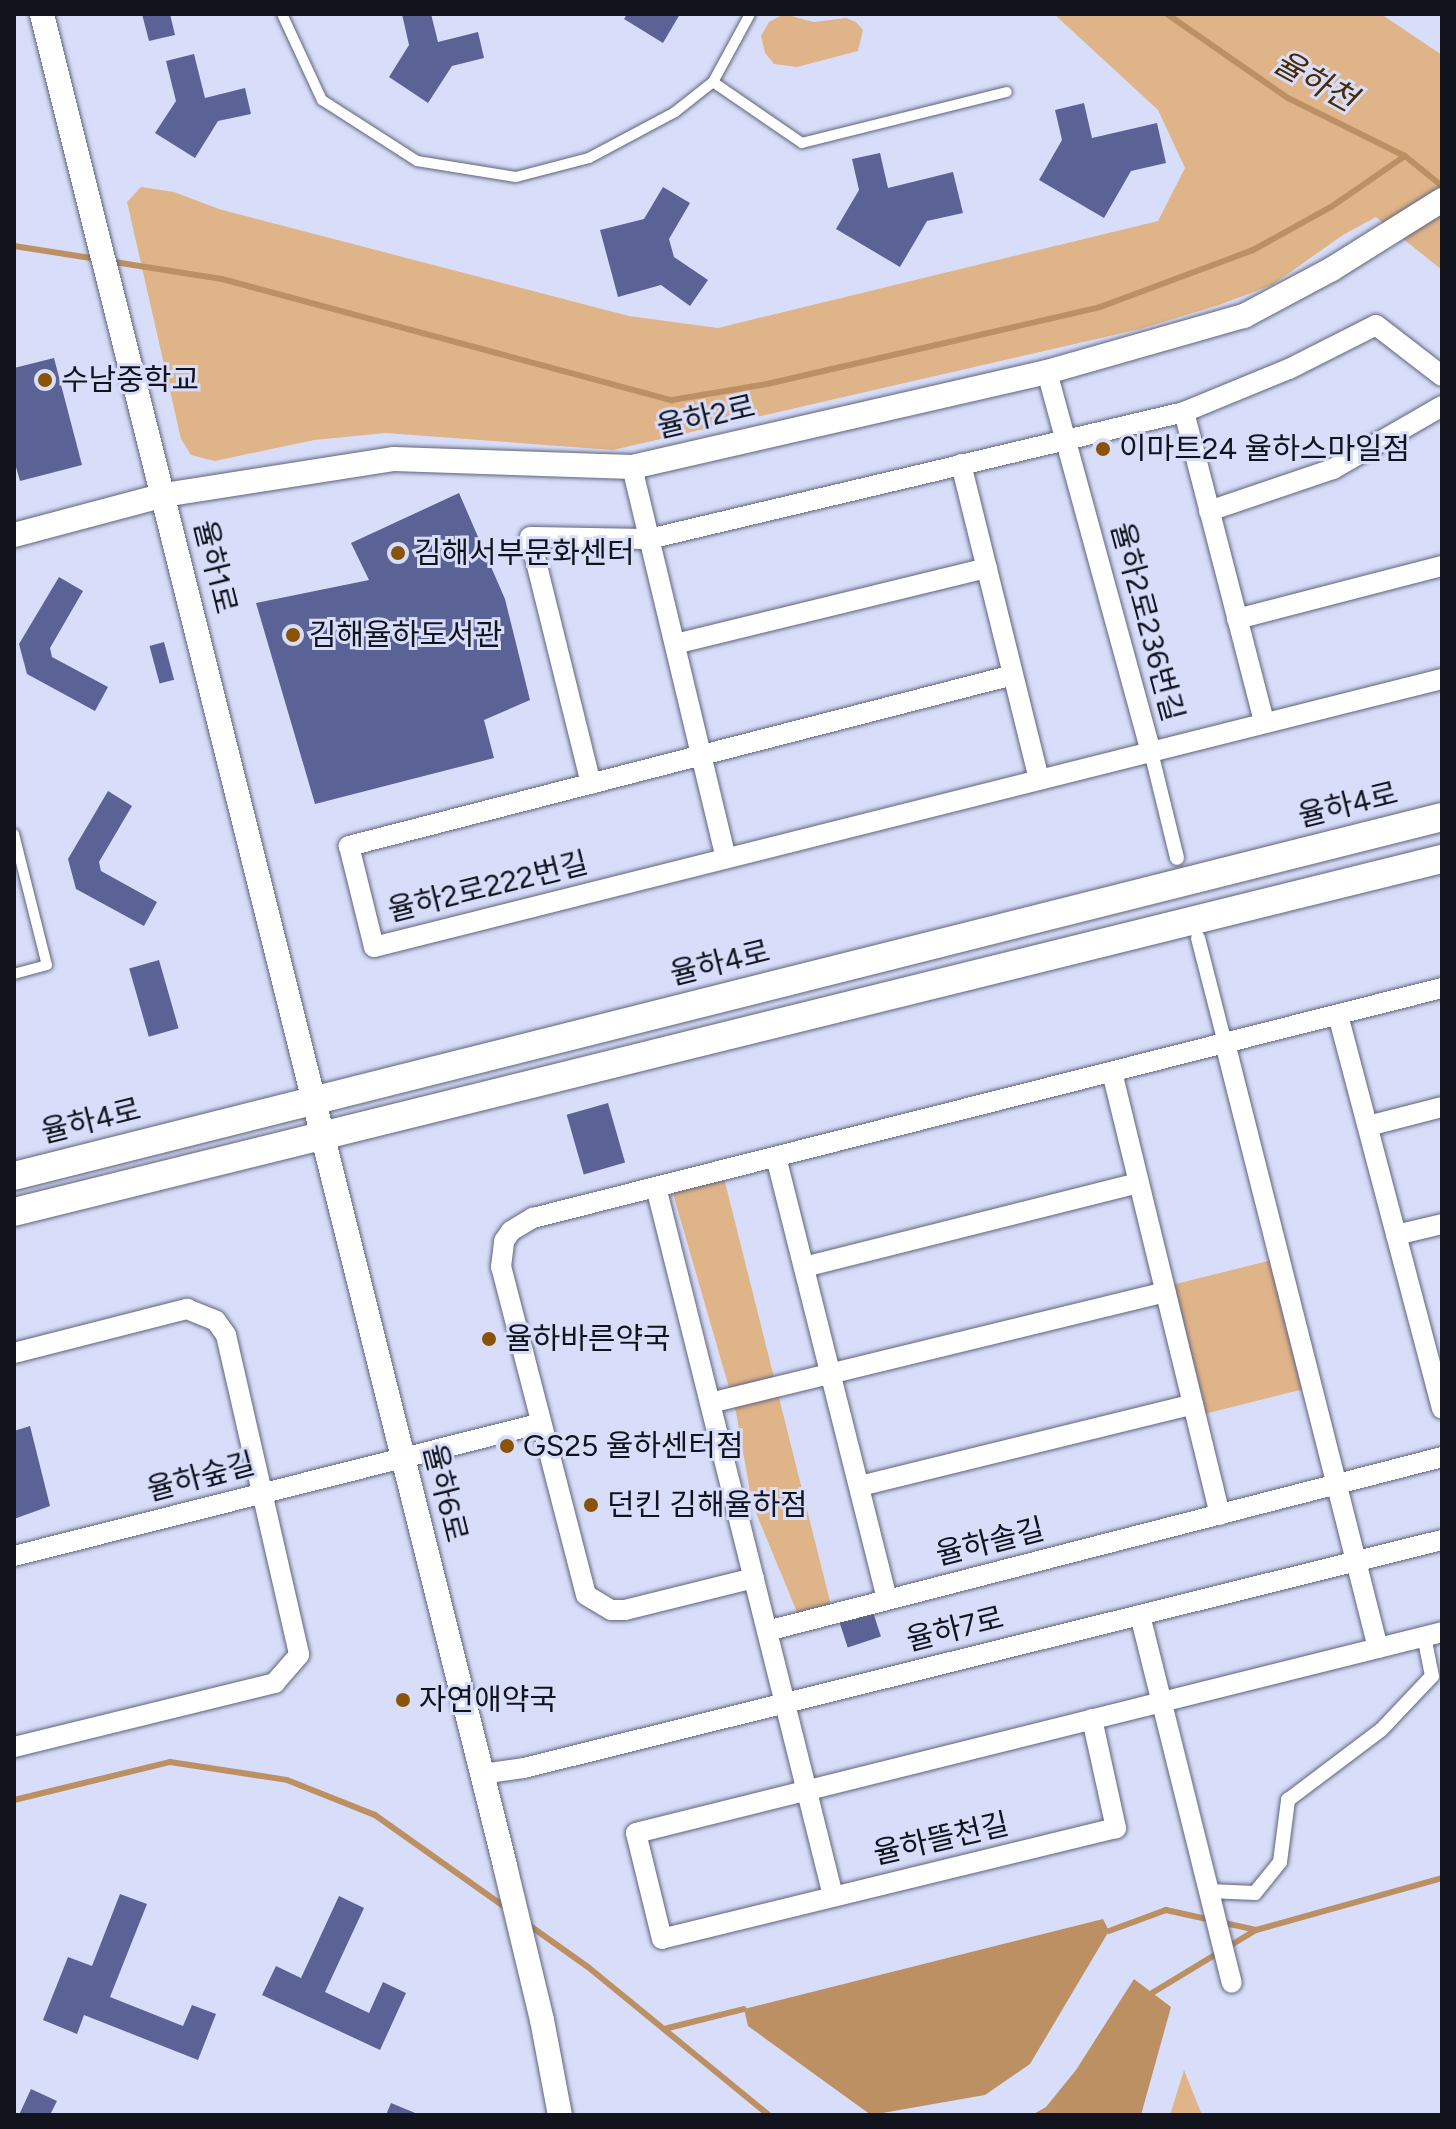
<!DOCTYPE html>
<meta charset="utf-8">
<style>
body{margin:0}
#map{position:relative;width:1456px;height:2129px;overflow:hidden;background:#d8defa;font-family:Figtree,"Noto Sans KR",sans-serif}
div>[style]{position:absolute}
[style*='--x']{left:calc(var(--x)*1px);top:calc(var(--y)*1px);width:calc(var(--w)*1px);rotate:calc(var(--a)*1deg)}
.green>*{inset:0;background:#e0b489;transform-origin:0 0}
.water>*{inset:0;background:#bd9063}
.stream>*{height:6px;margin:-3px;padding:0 3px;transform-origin:3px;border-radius:3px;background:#bd9063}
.building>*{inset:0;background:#5b6396;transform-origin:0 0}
.roads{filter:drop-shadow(0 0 2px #5f647c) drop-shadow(0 0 2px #5f647c)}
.service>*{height:10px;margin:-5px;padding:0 5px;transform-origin:5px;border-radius:5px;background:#fff}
.pedestrian>*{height:14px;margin:-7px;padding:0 7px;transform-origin:7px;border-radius:7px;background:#fff}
.minor>*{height:20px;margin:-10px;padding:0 10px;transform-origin:10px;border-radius:10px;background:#fff}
.tertiary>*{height:24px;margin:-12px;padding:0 12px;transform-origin:12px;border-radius:12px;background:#fff}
.secondary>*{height:28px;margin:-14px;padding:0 14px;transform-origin:14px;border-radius:14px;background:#fff}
.dots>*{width:22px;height:22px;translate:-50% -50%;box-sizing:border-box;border:4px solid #d8defa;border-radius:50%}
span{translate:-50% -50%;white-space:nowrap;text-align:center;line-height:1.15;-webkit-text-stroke:6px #d8defa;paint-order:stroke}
.poi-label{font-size:30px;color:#11131d}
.left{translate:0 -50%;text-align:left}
.street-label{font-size:30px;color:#11131d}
.water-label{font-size:32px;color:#492b05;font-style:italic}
.frame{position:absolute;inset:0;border:16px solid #11131d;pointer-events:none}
</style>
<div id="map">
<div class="green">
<i style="clip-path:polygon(784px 14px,814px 22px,846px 18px,856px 22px,863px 30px,858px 51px,797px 67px,774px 64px,765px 53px,761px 36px,769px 22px)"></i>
<i style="clip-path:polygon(1054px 14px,1381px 14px,1442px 55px,1442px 270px,1376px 217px,1343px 235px,1272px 285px,1219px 305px,1140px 329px,613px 450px,386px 433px,314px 440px,215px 461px,191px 455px,181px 439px,127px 202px,141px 187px,174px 192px,219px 209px,629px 316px,718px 328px,1158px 221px,1185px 168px,1158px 110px)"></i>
<i style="clip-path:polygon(722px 1170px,833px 1613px,801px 1622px,752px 1503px,736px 1412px,670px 1183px)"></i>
<i style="left:1276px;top:1259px;width:133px;height:112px;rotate:76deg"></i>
<i style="clip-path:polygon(1184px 2070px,1202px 2115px,1170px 2115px)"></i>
</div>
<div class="water">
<i style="clip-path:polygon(1103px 1919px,1109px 1931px,1030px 2064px,985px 2095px,871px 2115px,748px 2026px,744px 2009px)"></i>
<i style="clip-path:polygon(1134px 1979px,1171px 2007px,1141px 2115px,1032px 2115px,1046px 2107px,1076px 2070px)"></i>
</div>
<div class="stream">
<i style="--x:1167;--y:14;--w:147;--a:34.8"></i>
<i style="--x:1288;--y:98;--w:131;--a:26.4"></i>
<i style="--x:1405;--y:156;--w:48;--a:39"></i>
<i style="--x:14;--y:246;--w:84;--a:8.9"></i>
<i style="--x:108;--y:261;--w:115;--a:9"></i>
<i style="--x:222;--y:279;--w:466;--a:15.1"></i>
<i style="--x:672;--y:400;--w:96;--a:-9.6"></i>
<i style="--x:767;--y:384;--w:342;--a:-13"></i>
<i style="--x:1100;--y:307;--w:163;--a:-20.4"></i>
<i style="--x:1253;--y:250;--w:89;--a:-28.9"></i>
<i style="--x:1331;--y:207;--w:90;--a:-34.6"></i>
<i style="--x:14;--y:1800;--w:161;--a:-13.7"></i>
<i style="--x:170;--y:1762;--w:118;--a:8.7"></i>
<i style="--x:287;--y:1780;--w:95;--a:21.7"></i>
<i style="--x:375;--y:1815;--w:163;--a:35.3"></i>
<i style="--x:526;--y:1923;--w:76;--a:35.4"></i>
<i style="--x:588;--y:1967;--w:234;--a:39.3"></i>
<i style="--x:1109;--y:1931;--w:61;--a:-20.2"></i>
<i style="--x:1166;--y:1910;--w:92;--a:12.5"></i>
<i style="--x:1152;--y:1993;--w:122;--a:-31.2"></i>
<i style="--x:1256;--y:1930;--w:193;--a:-15.6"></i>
<i style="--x:664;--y:2029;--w:82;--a:-14"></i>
</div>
<div class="building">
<i style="clip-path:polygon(142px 14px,170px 14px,175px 35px,149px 41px)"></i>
<i style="clip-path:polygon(402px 14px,431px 14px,438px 42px,478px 32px,484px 58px,452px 66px,428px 103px,389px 77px,409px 45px)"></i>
<i style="clip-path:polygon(627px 14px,680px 14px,663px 43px,624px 19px)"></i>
<i style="clip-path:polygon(194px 54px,205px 98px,245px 88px,251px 114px,218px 121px,195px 158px,155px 133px,176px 101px,166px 61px)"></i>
<i style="clip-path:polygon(1084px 103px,1092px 138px,1157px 123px,1166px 163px,1131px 171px,1104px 218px,1039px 180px,1062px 140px,1055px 110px)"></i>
<i style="clip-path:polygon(880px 153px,888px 188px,953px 172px,963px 213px,927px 221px,900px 267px,836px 229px,859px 190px,852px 159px)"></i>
<i style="clip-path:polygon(663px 187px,690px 203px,669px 239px,674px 257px,708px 280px,690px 306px,661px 285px,618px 297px,600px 230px,644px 219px)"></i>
<i style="clip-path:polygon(54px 358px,82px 465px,20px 481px,14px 460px,14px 368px)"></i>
<i style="clip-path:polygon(459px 493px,505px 599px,530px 700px,484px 720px,494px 758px,315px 804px,256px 603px,369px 580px,351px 543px)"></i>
<i style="clip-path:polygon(59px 577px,83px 591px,50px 648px,52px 657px,108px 687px,95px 711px,27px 674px,19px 644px)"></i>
<i style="left:164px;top:642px;width:39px;height:15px;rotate:75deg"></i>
<i style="clip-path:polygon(108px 791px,132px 806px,99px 862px,101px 871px,157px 902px,144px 926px,76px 889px,68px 859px)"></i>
<i style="left:159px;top:960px;width:71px;height:31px;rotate:74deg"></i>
<i style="left:608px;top:1103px;width:62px;height:43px;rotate:74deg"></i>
<i style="clip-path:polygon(30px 1426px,50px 1506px,14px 1519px,14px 1431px)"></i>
<i style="left:872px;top:1609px;width:29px;height:35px;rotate:72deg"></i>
<i style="clip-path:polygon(120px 1894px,147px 1904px,110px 1997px,183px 2026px,192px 2005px,216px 2014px,198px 2060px,84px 2015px,77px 2034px,43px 2020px,68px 1957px,92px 1966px)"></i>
<i style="clip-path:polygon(339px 1896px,364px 1908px,325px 1992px,369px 2013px,383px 1982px,406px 1993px,380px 2050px,262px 1995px,276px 1966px,301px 1978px)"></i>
<i style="clip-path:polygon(31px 2089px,57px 2101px,50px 2115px,19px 2115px)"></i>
<i style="clip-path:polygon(391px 2103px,420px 2115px,386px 2115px)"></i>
</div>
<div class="roads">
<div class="service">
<i style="--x:282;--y:14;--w:95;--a:65.1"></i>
<i style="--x:322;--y:100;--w:113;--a:32.7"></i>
<i style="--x:417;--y:161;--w:100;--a:9.2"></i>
<i style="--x:516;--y:177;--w:75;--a:-14.6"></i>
<i style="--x:589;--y:158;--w:98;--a:-28.1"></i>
<i style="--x:675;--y:112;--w:48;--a:-38.3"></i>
<i style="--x:713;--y:82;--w:77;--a:-61.4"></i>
<i style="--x:713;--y:82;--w:108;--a:34.4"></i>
<i style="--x:802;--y:143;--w:211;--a:-14"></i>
<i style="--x:14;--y:834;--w:135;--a:75.9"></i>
<i style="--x:47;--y:965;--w:34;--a:165"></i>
</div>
<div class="pedestrian">
<i style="--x:1151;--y:752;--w:109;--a:76.2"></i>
<i style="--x:1198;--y:938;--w:108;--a:75.6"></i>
<i style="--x:1209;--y:1891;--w:46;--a:2.5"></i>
<i style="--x:1255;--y:1893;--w:40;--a:-51"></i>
<i style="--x:1280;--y:1862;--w:63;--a:-82.6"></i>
<i style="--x:1288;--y:1800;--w:116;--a:-37"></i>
<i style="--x:1381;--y:1730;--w:74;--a:-46.6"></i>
<i style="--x:1432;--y:1676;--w:41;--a:-101.3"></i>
</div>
<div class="minor">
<i style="--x:1047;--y:372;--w:394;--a:74.7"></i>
<i style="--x:1184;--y:412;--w:320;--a:75.5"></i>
<i style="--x:961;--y:464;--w:325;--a:76.1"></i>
<i style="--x:632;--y:467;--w:402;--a:76.5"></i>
<i style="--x:1209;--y:511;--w:131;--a:-18.7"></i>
<i style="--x:1333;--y:469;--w:126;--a:-30"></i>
<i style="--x:1237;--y:619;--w:212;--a:-14.5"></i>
<i style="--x:675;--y:644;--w:321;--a:-13.7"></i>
<i style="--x:1013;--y:675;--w:686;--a:165.56"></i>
<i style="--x:349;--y:846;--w:104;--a:76.1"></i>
<i style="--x:374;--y:947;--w:1101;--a:-14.09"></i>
<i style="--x:591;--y:784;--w:254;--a:-103.9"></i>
<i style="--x:530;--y:537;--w:119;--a:1"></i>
<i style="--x:649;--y:539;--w:550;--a:-13.35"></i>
<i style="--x:1184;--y:412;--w:113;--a:-22.3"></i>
<i style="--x:1289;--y:369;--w:97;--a:-26.8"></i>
<i style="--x:1376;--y:325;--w:83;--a:37.7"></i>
<i style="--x:1338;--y:1015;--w:407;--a:75.2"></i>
<i style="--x:1225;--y:1043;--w:624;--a:75.81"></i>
<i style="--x:1112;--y:1072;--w:456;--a:76.3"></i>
<i style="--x:1368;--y:1126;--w:76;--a:-14.4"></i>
<i style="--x:776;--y:1157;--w:455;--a:75.9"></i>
<i style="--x:656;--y:1187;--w:731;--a:75.98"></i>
<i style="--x:1396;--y:1235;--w:47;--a:-13.4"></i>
<i style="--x:804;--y:1267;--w:345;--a:-14.1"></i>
<i style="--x:14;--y:1353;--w:179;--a:-14.3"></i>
<i style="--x:187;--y:1309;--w:31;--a:22"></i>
<i style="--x:216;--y:1321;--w:17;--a:54"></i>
<i style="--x:226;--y:1335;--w:328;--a:77.1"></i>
<i style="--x:299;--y:1655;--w:37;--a:131"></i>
<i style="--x:275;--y:1683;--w:269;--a:166.2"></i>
<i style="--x:710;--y:1403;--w:469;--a:-13.7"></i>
<i style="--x:860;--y:1486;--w:343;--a:-13.8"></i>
<i style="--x:14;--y:1556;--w:544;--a:-14.14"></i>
<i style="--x:754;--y:1578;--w:133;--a:166.1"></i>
<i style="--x:625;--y:1610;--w:14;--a:180"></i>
<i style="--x:611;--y:1610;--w:29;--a:-149"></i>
<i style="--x:586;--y:1595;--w:339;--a:-104.5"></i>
<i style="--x:501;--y:1267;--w:26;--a:-83"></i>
<i style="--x:504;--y:1241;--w:12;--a:-55"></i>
<i style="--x:511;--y:1231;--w:26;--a:-31"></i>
<i style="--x:533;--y:1218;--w:938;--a:-14.2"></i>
<i style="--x:1140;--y:1615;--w:379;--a:76"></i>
<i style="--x:767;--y:1631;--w:697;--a:-14.45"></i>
<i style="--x:1092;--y:1719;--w:112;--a:77.6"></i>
<i style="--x:1116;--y:1828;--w:467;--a:166.3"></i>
<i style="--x:662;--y:1939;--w:109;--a:-103.8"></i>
<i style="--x:636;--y:1833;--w:542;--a:-13.98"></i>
<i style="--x:1162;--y:1702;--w:289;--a:-14"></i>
<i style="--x:482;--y:1774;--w:42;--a:-8.1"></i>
<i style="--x:524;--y:1768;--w:946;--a:-13.95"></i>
</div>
<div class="tertiary">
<i style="--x:42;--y:14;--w:1909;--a:75.96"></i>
<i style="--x:505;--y:1866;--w:158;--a:76.5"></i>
<i style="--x:542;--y:2020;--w:97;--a:79.3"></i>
<i style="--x:14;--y:535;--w:155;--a:-14.9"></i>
<i style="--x:164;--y:495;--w:233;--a:-8.9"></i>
<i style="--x:394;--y:459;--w:238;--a:1.9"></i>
<i style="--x:632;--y:467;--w:426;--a:-12.9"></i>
<i style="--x:1047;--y:372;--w:205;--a:-15.9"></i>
<i style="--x:1244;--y:316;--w:100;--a:-28.1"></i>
<i style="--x:1332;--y:269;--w:130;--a:-32.1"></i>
</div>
<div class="secondary">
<i style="--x:14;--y:1176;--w:1472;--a:-14.11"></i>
<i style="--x:14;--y:1212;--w:1471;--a:-13.89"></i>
</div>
</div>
<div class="dots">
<i style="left:45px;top:380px;background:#8b5307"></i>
<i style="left:1103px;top:449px;background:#8b5307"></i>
<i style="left:398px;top:553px;background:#8b5307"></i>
<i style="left:293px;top:635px;background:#8b5307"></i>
<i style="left:489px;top:1339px;background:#8b5307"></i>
<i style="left:507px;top:1446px;background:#8b5307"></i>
<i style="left:591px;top:1505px;background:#8b5307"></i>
<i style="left:403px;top:1700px;background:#8b5307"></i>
</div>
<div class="poi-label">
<span class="left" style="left:61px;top:380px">수남중학교</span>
<span class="left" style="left:1119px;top:449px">이마트24 율하스마일점</span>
<span class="left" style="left:414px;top:553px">김해서부문화센터</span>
<span class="left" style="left:309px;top:635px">김해율하도서관</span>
<span class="left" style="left:505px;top:1339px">율하바른약국</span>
<span class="left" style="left:523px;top:1446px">GS25 율하센터점</span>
<span class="left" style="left:607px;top:1505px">던킨 김해율하점</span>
<span class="left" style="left:419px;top:1700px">자연애약국</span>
</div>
<div class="street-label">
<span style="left:706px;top:417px;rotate:-13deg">율하2로</span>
<span style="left:215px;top:567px;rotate:76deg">율하1로</span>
<span style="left:1147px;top:622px;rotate:75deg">율하2로236번길</span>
<span style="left:1348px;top:805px;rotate:-14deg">율하4로</span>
<span style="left:488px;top:887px;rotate:-14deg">율하2로222번길</span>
<span style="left:720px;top:963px;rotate:-14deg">율하4로</span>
<span style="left:91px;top:1121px;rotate:-14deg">율하4로</span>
<span style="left:201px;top:1477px;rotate:-15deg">율하숲길</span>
<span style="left:445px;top:1493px;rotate:76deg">율하6로</span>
<span style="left:990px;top:1542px;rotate:-14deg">율하솔길</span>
<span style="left:955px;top:1629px;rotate:-14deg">율하7로</span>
<span style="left:941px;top:1839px;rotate:-13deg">율하뜰천길</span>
</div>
<div class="water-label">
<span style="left:1315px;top:81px;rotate:29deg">율하천</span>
</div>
<div class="frame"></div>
</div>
